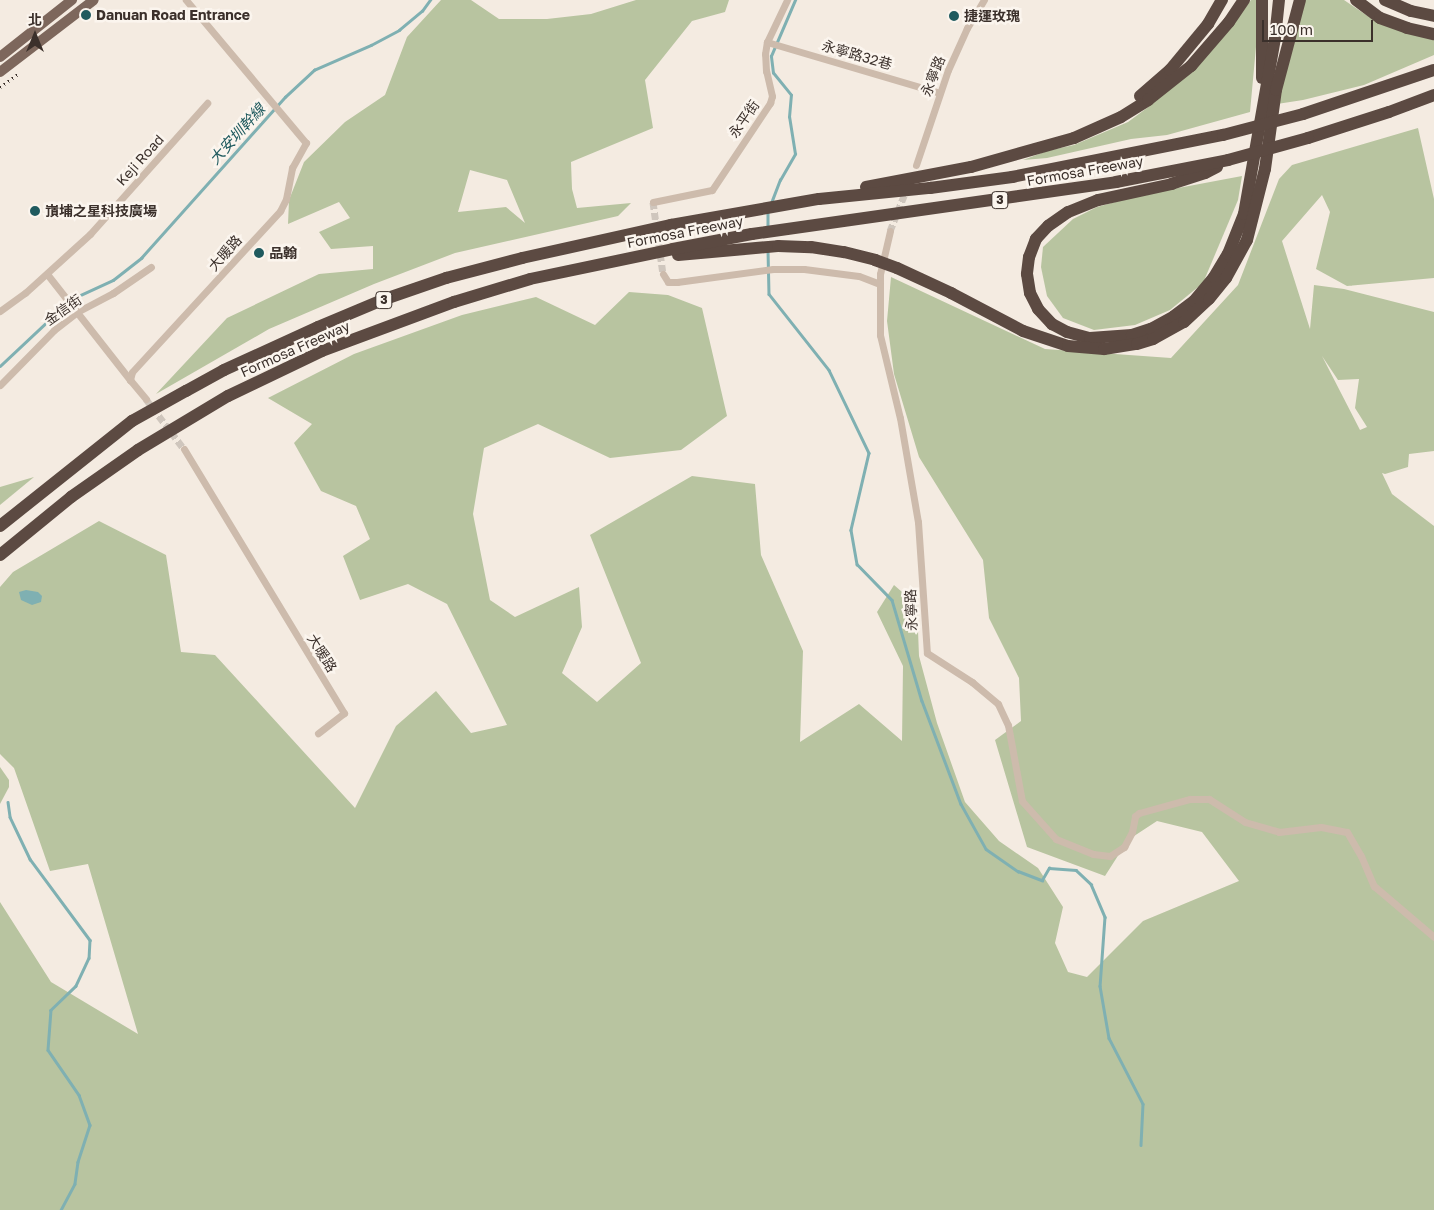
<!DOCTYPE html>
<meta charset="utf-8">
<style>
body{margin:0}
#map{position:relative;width:1434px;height:1210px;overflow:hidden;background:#f4ebe1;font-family:"Golos Text","Noto Sans TC",sans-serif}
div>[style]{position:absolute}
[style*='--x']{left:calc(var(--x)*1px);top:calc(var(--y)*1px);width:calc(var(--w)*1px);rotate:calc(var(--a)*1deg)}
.green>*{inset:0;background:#b8c4a0}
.water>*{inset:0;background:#7fb0b2}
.stream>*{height:2.5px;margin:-1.25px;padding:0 1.25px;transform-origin:1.25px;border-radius:1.25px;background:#7fb0b2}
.minor-tunnel>*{height:7px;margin-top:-3.5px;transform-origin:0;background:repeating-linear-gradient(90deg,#cfc6bd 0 7px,transparent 0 10.5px)}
.minor>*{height:7px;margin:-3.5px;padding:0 3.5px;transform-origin:3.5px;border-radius:3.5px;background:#cdbbac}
.primary>*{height:10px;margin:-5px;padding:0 5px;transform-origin:5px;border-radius:5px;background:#7d675c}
.motorway>*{height:12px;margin:-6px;padding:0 6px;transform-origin:6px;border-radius:6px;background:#5c4a42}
.rail>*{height:2.5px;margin-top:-1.25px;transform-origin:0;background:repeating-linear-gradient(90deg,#3b302b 0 1px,transparent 0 5px)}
.motorway-bridge>*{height:12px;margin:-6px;padding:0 6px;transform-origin:6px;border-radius:6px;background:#5c4a42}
.dots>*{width:14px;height:14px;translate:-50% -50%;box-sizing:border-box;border:2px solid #fbf5ee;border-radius:50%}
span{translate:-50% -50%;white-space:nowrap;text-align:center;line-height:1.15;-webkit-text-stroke:5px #fbf5ee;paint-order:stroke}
.shield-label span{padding:1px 4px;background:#fbf5ee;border:1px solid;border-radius:4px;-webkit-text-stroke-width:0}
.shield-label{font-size:12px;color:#3b302b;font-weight:700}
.poi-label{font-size:14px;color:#3b302b;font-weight:700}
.left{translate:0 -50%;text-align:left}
.street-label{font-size:14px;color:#3b302b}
.water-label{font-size:15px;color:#1f5a5e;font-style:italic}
.north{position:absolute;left:10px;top:10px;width:50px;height:50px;-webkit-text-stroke:4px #fbf5ee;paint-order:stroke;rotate:0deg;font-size:14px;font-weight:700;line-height:20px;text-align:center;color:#3b302b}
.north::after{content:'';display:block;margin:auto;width:18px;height:22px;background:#3b302b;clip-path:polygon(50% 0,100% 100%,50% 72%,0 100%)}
.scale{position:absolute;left:1262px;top:20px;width:111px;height:22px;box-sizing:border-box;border:2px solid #3b302b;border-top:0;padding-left:6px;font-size:15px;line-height:18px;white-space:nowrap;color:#3b302b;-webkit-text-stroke:4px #fbf5ee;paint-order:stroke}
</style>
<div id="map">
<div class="green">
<i style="clip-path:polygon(evenodd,441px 0,471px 0,499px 19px,547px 19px,591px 14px,636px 0,729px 0,725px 12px,692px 21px,645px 80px,653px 128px,571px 162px,572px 189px,577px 208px,631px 203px,618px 216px,455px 253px,374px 284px,269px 329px,156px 394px,227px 318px,319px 274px,373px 269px,373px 246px,331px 249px,319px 232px,350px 218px,339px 202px,288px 224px,289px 200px,304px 162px,345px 122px,385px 95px,407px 37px,441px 0,470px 170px,507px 180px,525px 223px,506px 207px,458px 212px,470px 170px)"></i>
<i style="clip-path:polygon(1251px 0,1258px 0,1256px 47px,1250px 112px,1167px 135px,1131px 139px,1047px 158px,1023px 160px,1047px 151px,1074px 145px,1128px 122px,1147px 108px,1177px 83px,1232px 25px)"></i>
<i style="clip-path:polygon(1305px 0,1344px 0,1375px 21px,1434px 37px,1434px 55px,1364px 85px,1303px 100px,1277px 104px)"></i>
<i style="clip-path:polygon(evenodd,1418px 128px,1434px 199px,1434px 278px,1347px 286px,1316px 269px,1330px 212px,1322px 195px,1282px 241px,1310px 329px,1314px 285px,1344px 289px,1434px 312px,1434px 451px,1409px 454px,1408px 467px,1385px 474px,1382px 473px,1392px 494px,1434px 526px,1434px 1210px,0 1210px,0 902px,51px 982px,138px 1034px,88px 864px,50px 871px,14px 768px,0 754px,0 587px,13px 572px,99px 521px,166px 555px,181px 652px,215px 655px,355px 808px,396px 726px,436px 691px,471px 733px,507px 725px,447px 604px,408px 584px,360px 600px,343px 556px,370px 539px,356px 506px,321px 491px,294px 443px,312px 424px,268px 398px,354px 354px,462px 315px,536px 297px,595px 325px,629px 292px,668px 295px,702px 308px,727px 416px,681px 450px,610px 458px,538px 424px,484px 448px,473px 514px,490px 600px,515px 617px,579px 587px,582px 627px,562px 673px,597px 702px,641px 663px,590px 535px,692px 476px,755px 484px,761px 555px,803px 651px,800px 742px,859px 704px,902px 741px,903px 666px,877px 612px,894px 585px,917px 605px,919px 656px,937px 723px,965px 802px,999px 841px,1038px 868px,1063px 907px,1055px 943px,1068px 972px,1087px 977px,1143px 921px,1239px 881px,1202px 832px,1157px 821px,1128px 840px,1105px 876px,1027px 847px,995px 740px,1021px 721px,1019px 678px,989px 618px,983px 560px,919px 457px,894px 374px,887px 321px,891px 277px,1045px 349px,1171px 358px,1238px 285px,1279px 179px,1292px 165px,1418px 128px,1322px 356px,1338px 380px,1359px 379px,1355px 408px,1367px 427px,1360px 430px,1322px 356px)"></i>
<i style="clip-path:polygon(1242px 176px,1238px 200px,1203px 283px,1170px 310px,1135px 325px,1094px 330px,1063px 318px,1047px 296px,1041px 267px,1043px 247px,1073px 219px,1097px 207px,1141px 195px)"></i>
<i style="clip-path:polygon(34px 477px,0 505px,0 487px)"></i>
<i style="clip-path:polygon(0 767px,9px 780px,9px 787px,0 804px)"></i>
</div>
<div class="water">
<i style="clip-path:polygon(26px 590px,38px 592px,42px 596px,41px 602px,32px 605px,21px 600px,19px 592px)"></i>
</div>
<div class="stream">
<i style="--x:771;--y:203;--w:25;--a:-69"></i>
<i style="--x:780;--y:180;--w:30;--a:-60"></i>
<i style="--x:795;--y:154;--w:37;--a:-99"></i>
<i style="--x:789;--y:117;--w:22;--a:-85"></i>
<i style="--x:791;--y:95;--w:28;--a:-129"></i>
<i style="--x:773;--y:73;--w:17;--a:-97"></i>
<i style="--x:771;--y:56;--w:61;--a:-66.8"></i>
<i style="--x:768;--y:212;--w:15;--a:90"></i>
<i style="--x:768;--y:250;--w:44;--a:88.7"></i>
<i style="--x:769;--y:294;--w:97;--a:51.7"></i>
<i style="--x:829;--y:370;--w:92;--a:64.3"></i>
<i style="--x:869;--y:453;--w:79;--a:103.2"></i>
<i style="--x:851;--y:530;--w:35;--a:80"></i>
<i style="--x:857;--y:564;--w:50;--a:45.8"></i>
<i style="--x:892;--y:600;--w:105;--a:73.5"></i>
<i style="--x:922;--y:701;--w:110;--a:69.3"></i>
<i style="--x:961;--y:804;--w:51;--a:60.9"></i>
<i style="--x:986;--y:849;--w:39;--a:35"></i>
<i style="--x:1018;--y:871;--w:26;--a:21"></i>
<i style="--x:1042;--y:880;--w:14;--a:-60"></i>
<i style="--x:1049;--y:868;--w:27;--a:4"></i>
<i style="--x:1076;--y:870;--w:21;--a:43"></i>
<i style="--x:1091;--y:884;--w:36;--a:67"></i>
<i style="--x:1105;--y:917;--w:69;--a:94.1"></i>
<i style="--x:1100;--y:986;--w:53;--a:80.2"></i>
<i style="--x:1109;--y:1038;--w:74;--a:62.7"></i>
<i style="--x:1143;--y:1104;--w:41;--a:92.8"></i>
<i style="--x:72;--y:299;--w:45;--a:-24.9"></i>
<i style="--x:113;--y:280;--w:36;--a:-38"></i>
<i style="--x:141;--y:258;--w:216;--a:-48.2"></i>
<i style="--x:285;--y:97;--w:40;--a:-43"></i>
<i style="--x:314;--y:70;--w:62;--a:-23.7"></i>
<i style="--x:371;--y:45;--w:32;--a:-28"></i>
<i style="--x:399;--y:30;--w:30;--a:-40"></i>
<i style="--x:422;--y:11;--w:14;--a:-54"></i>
<i style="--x:0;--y:366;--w:89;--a:-43.2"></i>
<i style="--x:8;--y:802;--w:15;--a:82"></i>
<i style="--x:10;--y:817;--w:47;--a:64.5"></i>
<i style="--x:30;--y:859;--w:101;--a:53.5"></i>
<i style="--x:90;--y:940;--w:18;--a:93"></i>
<i style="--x:89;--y:958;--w:31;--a:115"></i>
<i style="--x:76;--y:986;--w:35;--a:136"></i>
<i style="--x:51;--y:1010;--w:40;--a:94.3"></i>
<i style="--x:48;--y:1050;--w:55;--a:55.4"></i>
<i style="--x:79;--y:1095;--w:32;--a:70"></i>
<i style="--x:90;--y:1125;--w:39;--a:108"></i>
<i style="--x:78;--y:1162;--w:22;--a:98"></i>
<i style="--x:75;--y:1184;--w:30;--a:118"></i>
</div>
<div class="minor-tunnel">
<i style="--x:653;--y:202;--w:73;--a:82.1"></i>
<i style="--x:890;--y:231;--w:46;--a:-68.4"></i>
<i style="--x:146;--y:399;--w:63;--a:52.8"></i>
</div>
<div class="minor">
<i style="--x:767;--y:42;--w:180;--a:16.4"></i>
<i style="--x:916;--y:165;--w:100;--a:-71.4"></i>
<i style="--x:948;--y:70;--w:46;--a:-65.7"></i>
<i style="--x:967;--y:28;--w:33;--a:-59"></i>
<i style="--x:653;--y:202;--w:60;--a:-11.5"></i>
<i style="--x:712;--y:190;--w:105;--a:-56.3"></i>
<i style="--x:770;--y:103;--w:7;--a:-74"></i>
<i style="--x:772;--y:96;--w:26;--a:-103"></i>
<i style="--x:766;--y:71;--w:17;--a:-93"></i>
<i style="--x:765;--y:54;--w:12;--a:-81"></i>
<i style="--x:767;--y:42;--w:47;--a:-64.5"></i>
<i style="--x:890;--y:231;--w:44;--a:103.1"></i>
<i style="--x:880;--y:274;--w:61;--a:90"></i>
<i style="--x:880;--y:335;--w:85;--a:76.5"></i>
<i style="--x:900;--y:418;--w:106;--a:80.2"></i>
<i style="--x:918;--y:522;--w:131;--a:86.1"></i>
<i style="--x:927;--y:653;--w:54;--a:32.8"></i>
<i style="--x:972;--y:682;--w:34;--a:40"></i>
<i style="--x:998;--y:704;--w:23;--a:65"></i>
<i style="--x:1008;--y:725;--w:77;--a:79.6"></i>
<i style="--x:1022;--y:801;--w:51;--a:48.2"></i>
<i style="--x:1056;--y:839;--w:40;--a:22"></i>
<i style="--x:1093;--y:854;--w:17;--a:7"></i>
<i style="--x:1110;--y:856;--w:17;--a:-33"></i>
<i style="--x:1124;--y:847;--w:17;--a:-62"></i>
<i style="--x:1132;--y:832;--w:16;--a:-79"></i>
<i style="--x:1135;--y:816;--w:5;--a:-37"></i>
<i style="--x:1139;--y:813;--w:53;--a:-15.4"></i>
<i style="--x:1190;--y:799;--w:19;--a:0"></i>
<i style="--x:1209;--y:799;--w:43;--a:32.6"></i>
<i style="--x:1245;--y:822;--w:35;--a:16"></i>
<i style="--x:1279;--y:832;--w:42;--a:-6.8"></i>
<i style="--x:1321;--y:827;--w:26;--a:11"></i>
<i style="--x:1347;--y:832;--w:28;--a:60"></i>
<i style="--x:1361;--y:856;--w:33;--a:67"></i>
<i style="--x:1374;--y:886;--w:79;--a:40.4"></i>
<i style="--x:47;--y:274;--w:135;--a:51.9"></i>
<i style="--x:663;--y:274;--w:9;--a:58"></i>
<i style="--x:668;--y:282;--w:9;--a:0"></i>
<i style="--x:677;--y:282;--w:97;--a:-7.7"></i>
<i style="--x:773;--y:269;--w:31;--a:0"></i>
<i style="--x:804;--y:269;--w:55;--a:7.3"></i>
<i style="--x:859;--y:276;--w:22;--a:21"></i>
<i style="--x:0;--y:311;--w:31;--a:-36"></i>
<i style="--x:25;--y:293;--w:88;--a:-42.2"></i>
<i style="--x:90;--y:234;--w:176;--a:-48.2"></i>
<i style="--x:0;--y:385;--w:77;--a:-45.5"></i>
<i style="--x:54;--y:330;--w:29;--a:-38"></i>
<i style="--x:77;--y:312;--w:41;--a:-27.8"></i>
<i style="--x:113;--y:293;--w:46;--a:-34.4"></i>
<i style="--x:146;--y:399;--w:25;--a:-130"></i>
<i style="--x:130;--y:380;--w:8;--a:-76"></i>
<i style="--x:132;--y:372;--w:219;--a:-47.4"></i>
<i style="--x:280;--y:211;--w:13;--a:-63"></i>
<i style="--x:286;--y:199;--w:32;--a:-79"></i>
<i style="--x:292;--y:168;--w:29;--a:-61"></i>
<i style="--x:306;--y:143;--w:187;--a:-130"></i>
<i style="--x:184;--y:449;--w:309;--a:58.8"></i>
<i style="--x:344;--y:713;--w:33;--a:142"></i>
</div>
<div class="primary">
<i style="--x:0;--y:57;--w:92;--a:-38.4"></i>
<i style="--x:0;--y:72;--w:118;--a:-37.5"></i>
</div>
<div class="motorway">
<i style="--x:1356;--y:0;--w:30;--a:37"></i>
<i style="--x:1380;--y:18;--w:29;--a:20"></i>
<i style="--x:1407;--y:28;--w:28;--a:13"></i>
<i style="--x:1385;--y:0;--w:28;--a:23"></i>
<i style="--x:1411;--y:11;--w:24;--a:12"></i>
<i style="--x:1262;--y:78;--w:78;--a:-90"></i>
<i style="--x:1140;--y:96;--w:40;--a:-41"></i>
<i style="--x:1170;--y:70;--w:60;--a:-50.4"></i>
<i style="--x:1208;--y:24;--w:28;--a:-60"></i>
<i style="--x:1303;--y:114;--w:138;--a:-18.6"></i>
<i style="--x:1308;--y:138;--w:85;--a:-17.8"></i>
<i style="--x:1389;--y:112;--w:48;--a:-20.7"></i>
<i style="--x:1217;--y:167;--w:13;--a:153"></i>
<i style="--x:1205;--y:173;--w:35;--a:162"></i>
<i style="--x:1172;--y:184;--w:76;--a:167.8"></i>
<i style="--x:1098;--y:200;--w:32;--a:158"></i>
<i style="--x:1068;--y:212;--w:24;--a:145"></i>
<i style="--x:1048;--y:226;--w:18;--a:133"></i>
<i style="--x:1036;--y:239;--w:19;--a:111"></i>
<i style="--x:1029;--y:257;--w:17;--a:97"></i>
<i style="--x:1027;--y:274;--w:19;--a:81"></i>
<i style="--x:1030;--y:293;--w:18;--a:63"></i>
<i style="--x:1038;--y:309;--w:21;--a:47"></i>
<i style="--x:1052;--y:324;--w:17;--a:28"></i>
<i style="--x:1067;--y:332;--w:24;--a:15"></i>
<i style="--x:1090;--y:338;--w:42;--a:-4.1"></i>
<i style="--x:1132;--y:335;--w:20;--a:-18"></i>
<i style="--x:1151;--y:329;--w:26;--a:-29"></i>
<i style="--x:1174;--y:316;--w:25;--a:-37"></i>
<i style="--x:1194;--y:301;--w:31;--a:-50"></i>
<i style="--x:1214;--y:277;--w:27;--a:-59"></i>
<i style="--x:1228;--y:254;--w:43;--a:-68.2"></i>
<i style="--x:1244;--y:214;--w:179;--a:-80"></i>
<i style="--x:1275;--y:38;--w:38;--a:-84"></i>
<i style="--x:866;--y:187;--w:107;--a:-10.8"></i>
<i style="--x:971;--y:167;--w:107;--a:-15.7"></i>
<i style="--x:1074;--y:138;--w:51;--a:-24.1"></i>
<i style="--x:1121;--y:117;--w:32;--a:-32"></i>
<i style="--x:1148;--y:100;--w:55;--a:-38.3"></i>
<i style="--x:1191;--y:66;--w:58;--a:-49.2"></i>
<i style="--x:1229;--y:22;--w:27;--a:-56"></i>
<i style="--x:678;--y:255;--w:100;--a:-5.1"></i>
<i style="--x:778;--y:246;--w:33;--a:2"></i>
<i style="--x:811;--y:247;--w:33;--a:9"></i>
<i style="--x:844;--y:252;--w:32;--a:14"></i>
<i style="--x:897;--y:268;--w:60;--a:24.8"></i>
<i style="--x:951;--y:293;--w:81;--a:27.8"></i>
<i style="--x:1023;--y:331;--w:47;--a:18.4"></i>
<i style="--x:1068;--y:346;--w:36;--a:5"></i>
<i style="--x:1104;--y:349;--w:33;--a:-9"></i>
<i style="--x:1137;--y:344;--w:17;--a:-17"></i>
<i style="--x:1153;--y:339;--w:35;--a:-29"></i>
<i style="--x:1184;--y:322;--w:34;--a:-43"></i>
<i style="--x:1209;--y:299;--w:27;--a:-51"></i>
<i style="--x:1226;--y:278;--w:43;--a:-61.1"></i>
<i style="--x:1247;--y:240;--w:73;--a:-75.8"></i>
<i style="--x:1265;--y:169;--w:80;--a:-82.1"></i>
<i style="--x:1276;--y:90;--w:93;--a:-75.1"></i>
<i style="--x:0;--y:526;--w:169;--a:-38.5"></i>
<i style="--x:132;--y:421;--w:62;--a:-29.1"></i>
<i style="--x:186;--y:391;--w:43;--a:-28.9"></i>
<i style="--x:224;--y:370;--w:103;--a:-24.6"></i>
<i style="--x:318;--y:327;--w:73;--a:-22.7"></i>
<i style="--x:385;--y:299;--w:65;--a:-19"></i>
<i style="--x:446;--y:278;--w:79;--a:-14.7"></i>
<i style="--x:522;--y:258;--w:153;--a:-12.5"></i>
<i style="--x:671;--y:225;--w:150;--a:-10"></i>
<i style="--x:819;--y:199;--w:112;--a:-5.7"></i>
<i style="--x:930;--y:188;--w:83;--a:-7.6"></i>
<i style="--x:1012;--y:177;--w:215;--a:-11.3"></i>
<i style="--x:0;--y:555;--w:92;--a:-39.2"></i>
<i style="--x:71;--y:497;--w:82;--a:-35"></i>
<i style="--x:138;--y:450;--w:105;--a:-31"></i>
<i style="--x:228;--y:396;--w:104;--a:-25.6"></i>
<i style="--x:322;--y:351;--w:141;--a:-20.4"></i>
<i style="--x:454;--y:302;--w:79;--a:-16.8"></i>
<i style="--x:530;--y:279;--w:146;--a:-11.8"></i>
<i style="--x:673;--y:249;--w:80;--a:-10.8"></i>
<i style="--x:752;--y:234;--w:368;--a:-8.1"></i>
<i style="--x:1116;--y:182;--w:114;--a:-11.1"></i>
</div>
<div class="rail">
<i style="--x:0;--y:87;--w:22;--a:-36"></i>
</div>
<div class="motorway-bridge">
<i style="--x:1223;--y:135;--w:83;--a:-14.7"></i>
<i style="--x:1228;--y:160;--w:83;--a:-15.4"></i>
<i style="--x:875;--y:260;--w:23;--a:20"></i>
</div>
<div class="dots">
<i style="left:86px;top:15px;background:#1f5a5e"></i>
<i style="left:954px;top:16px;background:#1f5a5e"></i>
<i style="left:35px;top:211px;background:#1f5a5e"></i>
<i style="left:259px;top:253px;background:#1f5a5e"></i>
</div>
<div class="shield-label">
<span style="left:1000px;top:200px">3</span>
<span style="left:384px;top:300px">3</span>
</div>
<div class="poi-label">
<span class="left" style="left:96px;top:15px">Danuan Road Entrance</span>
<span class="left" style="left:964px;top:16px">捷運玫瑰</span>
<span class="left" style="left:45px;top:211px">嵿埔之星科技廣場</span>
<span class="left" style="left:269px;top:253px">品翰</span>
</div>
<div class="street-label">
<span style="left:857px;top:55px;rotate:16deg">永寧路32巷</span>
<span style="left:933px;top:76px;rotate:-69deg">永寧路</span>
<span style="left:744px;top:119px;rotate:-55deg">永平街</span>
<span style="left:140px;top:160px;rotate:-48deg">Keji Road</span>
<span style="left:1085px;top:171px;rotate:-10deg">Formosa Freeway</span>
<span style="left:685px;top:232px;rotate:-11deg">Formosa Freeway</span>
<span style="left:225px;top:253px;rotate:-48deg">大暖路</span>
<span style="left:63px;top:310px;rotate:-35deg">金信街</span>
<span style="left:295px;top:349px;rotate:-24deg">Formosa Freeway</span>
<span style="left:911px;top:610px;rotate:-92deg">永寧路</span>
<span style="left:322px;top:653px;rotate:58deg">大暖路</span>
</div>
<div class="water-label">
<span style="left:237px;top:134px;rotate:-48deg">大安圳幹線</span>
</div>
<div class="north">北</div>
<div class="scale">100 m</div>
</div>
